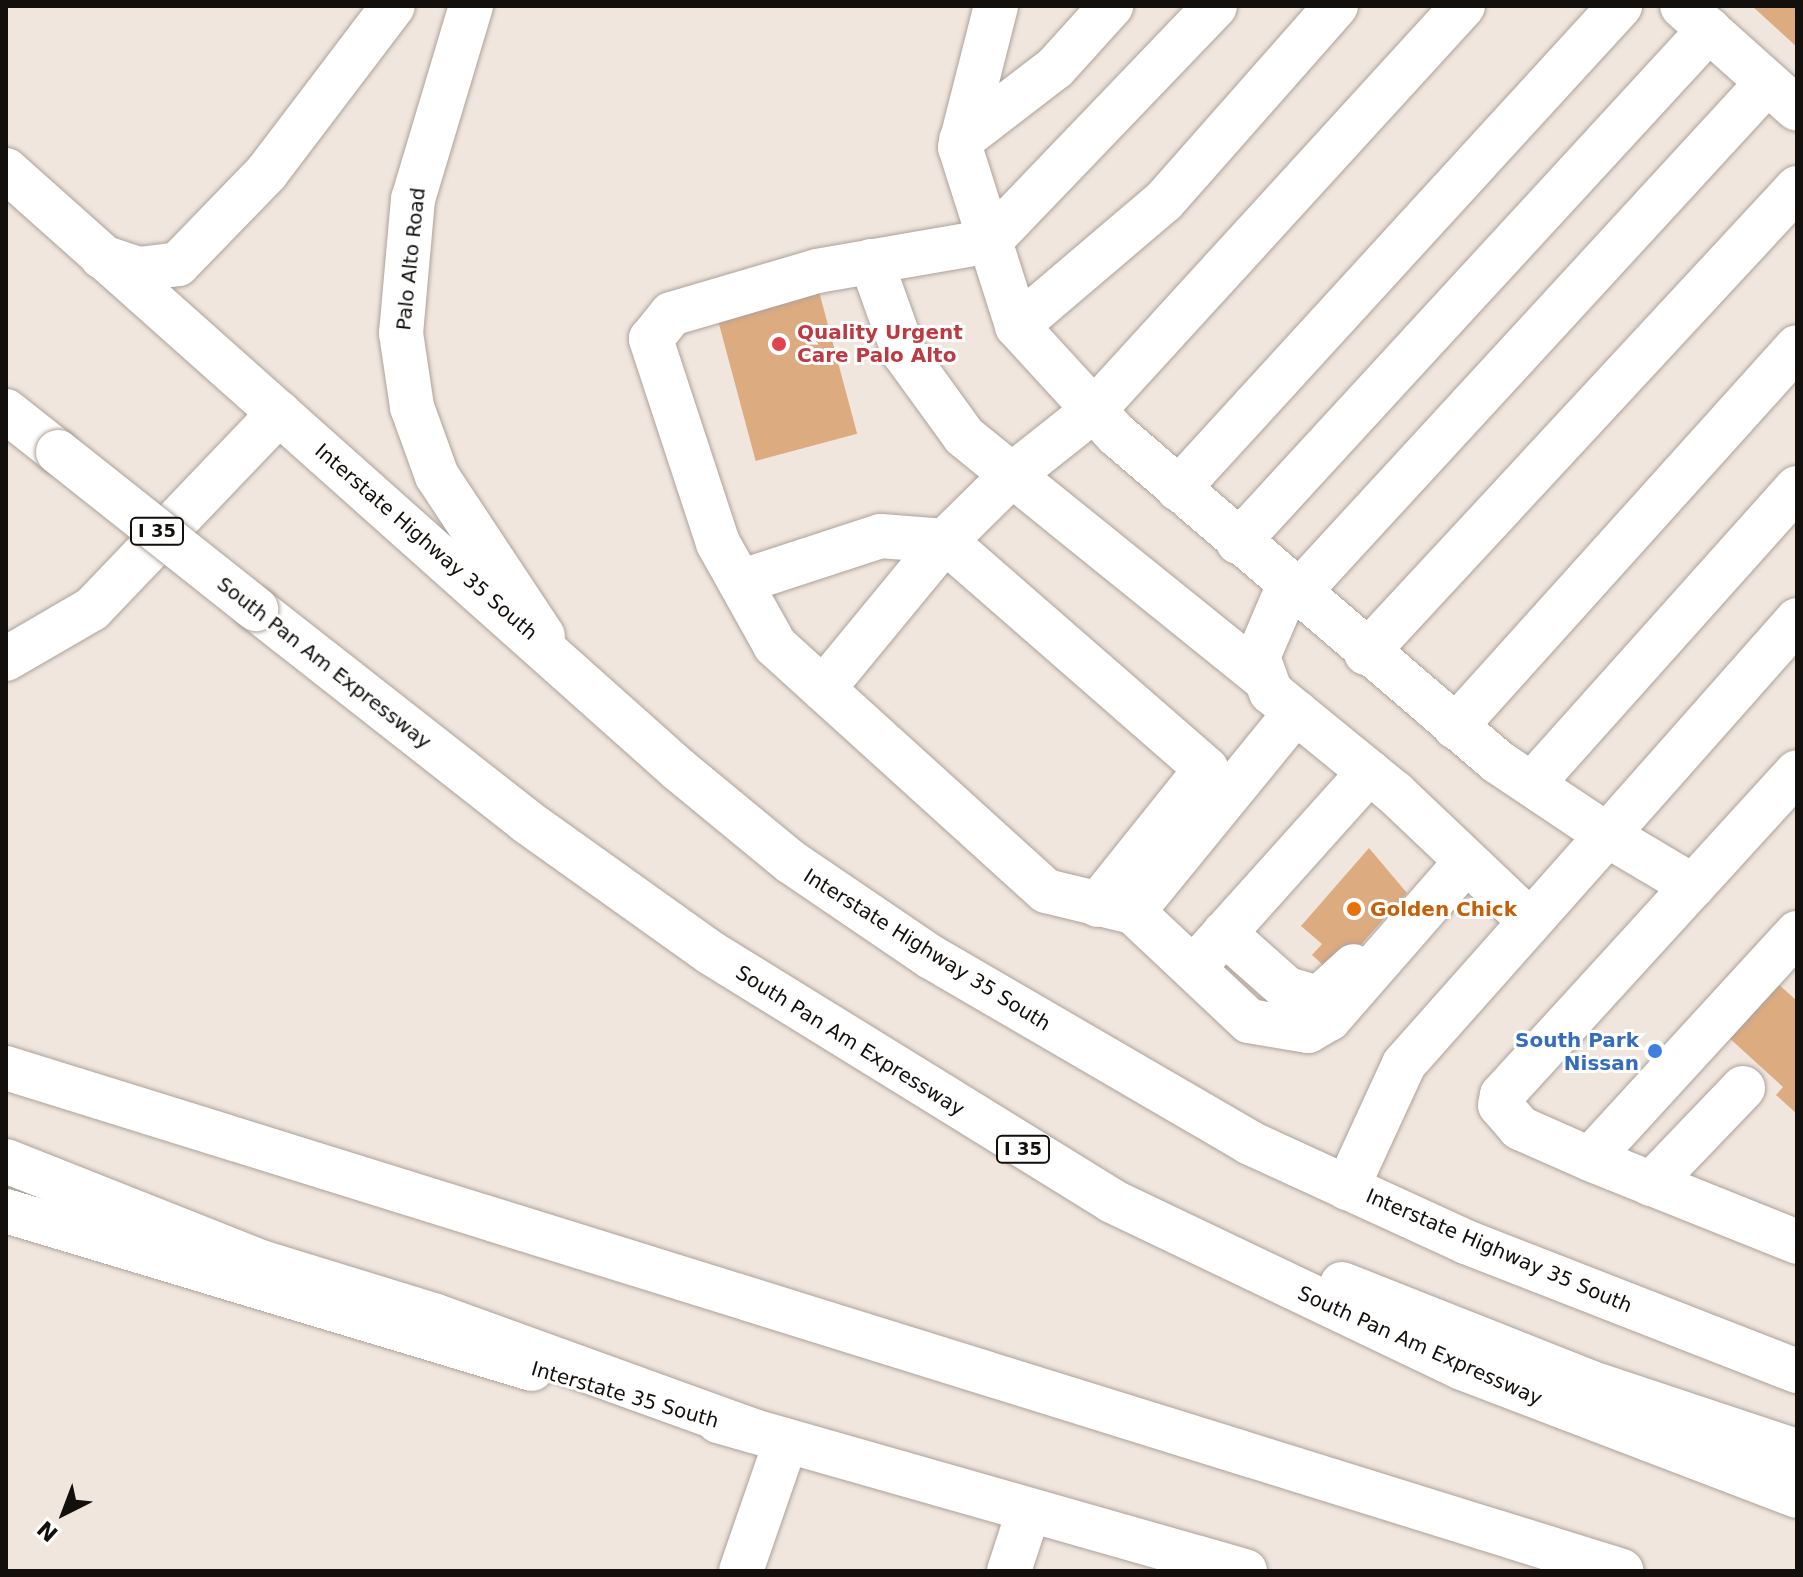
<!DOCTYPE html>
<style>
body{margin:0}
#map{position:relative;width:1803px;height:1577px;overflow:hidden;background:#f1e6de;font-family:"DejaVu Sans",sans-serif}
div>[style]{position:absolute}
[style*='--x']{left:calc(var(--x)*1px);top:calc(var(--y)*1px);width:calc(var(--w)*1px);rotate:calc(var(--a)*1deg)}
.building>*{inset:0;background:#dcab80;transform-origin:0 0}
.roads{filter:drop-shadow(0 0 2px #aca29a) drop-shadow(0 0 2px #aca29a)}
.minor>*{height:44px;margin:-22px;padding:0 22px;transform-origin:22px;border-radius:22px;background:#fff}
.major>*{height:44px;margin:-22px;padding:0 22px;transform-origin:22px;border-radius:22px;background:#fff}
.highway>*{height:44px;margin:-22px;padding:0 22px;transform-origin:22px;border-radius:22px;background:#fff}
.bridges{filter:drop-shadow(0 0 2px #aca29a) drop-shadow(0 0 2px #aca29a)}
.highway-bridge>*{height:44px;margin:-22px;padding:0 22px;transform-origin:22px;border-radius:22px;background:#fff}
.dots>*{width:22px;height:22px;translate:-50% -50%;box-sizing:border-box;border:4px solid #fff;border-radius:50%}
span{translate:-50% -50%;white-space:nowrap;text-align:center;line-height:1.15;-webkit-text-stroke:6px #fff;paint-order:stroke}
.shield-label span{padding:2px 6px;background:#fff;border:2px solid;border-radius:6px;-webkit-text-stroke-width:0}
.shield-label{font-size:18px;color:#120f0c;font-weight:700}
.street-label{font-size:20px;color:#120f0c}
.health-label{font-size:20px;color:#be3a42;font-weight:700}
.left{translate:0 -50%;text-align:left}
.food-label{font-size:20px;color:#c56008;font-weight:700}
.shop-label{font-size:20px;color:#366cbe;font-weight:700}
.right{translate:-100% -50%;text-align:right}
.frame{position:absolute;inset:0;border:8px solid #120f0c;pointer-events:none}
.north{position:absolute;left:24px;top:1473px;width:80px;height:80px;-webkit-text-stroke:6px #fff;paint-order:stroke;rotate:222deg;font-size:22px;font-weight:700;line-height:32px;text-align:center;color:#120f0c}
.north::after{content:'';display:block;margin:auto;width:28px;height:36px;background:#120f0c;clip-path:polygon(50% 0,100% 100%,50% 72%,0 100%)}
</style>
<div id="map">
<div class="building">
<i style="clip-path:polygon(1752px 6px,1797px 6px,1797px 47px)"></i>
<i style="left:817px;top:284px;width:155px;height:105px;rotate:75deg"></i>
<i style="clip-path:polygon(1369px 848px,1407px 893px,1334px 975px,1312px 955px,1322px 944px,1301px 926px)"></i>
<i style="clip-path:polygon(1775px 981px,1797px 1001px,1797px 1114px,1776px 1095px,1783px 1087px,1726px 1035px)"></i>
</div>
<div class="roads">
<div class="minor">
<i style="--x:471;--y:6;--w:202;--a:106.7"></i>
<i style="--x:413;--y:199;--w:135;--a:95.1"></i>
<i style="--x:401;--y:333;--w:75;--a:81.5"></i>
<i style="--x:412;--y:407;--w:73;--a:70.1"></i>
<i style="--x:437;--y:476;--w:192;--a:56.5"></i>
<i style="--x:996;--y:6;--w:146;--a:104.3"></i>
<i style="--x:960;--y:147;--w:188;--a:72.3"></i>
<i style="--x:1017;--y:326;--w:148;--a:47.5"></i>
<i style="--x:1117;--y:435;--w:502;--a:40.64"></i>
<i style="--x:1498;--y:762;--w:131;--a:33.8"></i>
<i style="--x:1607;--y:835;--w:287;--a:-48.5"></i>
<i style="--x:1682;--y:6;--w:154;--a:41.8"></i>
<i style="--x:961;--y:140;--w:118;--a:-37.5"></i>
<i style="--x:1055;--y:68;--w:84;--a:-47.9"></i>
<i style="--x:102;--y:257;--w:39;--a:18"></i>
<i style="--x:139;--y:269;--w:39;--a:-7"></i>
<i style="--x:178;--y:264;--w:128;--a:-45.9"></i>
<i style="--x:267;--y:172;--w:208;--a:-52.8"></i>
<i style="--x:871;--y:261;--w:98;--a:70.3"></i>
<i style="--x:904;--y:353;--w:102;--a:54.1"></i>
<i style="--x:964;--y:436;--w:62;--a:39.1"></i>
<i style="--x:1012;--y:475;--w:105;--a:-38.4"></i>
<i style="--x:1094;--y:410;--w:547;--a:-47.59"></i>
<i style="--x:1017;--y:326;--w:193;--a:-40.4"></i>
<i style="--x:1164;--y:201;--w:260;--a:-48.6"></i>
<i style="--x:1178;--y:489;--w:655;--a:-47.54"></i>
<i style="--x:1238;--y:542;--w:696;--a:-47.39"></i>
<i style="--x:740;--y:582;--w:148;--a:-18.1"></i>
<i style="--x:881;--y:536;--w:64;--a:4.5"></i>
<i style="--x:945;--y:541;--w:94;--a:-44.6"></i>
<i style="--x:1012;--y:475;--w:321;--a:38.9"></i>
<i style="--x:1288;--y:587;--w:76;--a:113.2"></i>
<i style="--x:1258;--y:657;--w:37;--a:70"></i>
<i style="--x:1271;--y:692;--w:160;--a:39.2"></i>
<i style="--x:1395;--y:793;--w:186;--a:43.5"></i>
<i style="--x:1297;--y:594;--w:694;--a:-47.39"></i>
<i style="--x:1366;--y:653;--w:634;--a:-47.17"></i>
<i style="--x:6;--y:659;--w:99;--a:-30.2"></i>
<i style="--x:92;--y:609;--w:271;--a:-46.3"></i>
<i style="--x:823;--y:689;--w:192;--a:-50.5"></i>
<i style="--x:945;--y:541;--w:347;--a:41.1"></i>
<i style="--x:1206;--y:769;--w:174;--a:128.7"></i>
<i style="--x:1296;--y:712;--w:258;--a:129.2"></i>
<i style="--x:1133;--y:912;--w:159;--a:43.2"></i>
<i style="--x:1249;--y:1021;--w:60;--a:9.6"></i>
<i style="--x:1308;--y:1031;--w:24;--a:-30"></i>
<i style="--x:1329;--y:1019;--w:207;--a:-48.9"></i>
<i style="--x:1455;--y:727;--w:511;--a:-48.01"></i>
<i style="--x:1532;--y:784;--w:397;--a:-48.2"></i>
<i style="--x:1133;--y:912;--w:89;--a:-166.4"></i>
<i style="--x:1046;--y:891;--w:366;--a:-137.8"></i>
<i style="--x:775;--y:645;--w:117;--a:-119.2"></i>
<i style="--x:718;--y:543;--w:215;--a:-108.2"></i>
<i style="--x:651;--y:339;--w:32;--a:-51"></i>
<i style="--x:671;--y:314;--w:152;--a:-16.4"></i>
<i style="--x:817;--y:271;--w:176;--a:-9.8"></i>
<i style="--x:990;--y:241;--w:325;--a:-46.2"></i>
<i style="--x:1224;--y:933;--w:84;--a:41.6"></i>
<i style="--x:1287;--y:989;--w:33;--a:16"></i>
<i style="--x:1319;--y:998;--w:47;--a:-42.4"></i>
<i style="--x:1797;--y:933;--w:306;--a:132.5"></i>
<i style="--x:1590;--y:1159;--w:223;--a:21.8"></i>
<i style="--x:1205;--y:955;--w:246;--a:-48.1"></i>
<i style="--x:1590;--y:1159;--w:77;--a:-156.1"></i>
<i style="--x:1520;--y:1128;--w:30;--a:-131"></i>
<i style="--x:1500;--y:1105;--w:10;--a:-79"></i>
<i style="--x:1502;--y:1095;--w:283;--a:-47.6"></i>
<i style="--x:1651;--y:1184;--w:133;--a:-46.2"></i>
<i style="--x:1347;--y:1188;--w:136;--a:-65.3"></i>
<i style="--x:1404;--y:1064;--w:306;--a:-48.4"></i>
<i style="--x:1607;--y:835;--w:100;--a:30.7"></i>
<i style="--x:1693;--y:886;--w:154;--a:-47.6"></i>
<i style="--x:741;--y:1571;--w:138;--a:-70.9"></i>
<i style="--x:1009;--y:1571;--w:64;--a:-71.8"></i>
</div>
<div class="major">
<i style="--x:6;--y:170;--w:900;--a:41.71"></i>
<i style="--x:678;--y:769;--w:146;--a:39.5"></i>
<i style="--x:791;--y:862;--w:169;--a:34.2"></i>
<i style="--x:931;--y:957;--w:369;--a:30.2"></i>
<i style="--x:1250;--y:1143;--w:238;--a:24.6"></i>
<i style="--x:1466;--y:1242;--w:355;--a:21.3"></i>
<i style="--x:6;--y:1211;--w:549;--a:16.72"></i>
<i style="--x:718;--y:1421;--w:548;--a:15.89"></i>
</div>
<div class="highway">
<i style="--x:6;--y:411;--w:66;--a:38.3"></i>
<i style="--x:256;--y:609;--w:343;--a:38.1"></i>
<i style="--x:526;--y:821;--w:227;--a:35.5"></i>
<i style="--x:711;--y:953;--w:471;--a:31.7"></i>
<i style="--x:1112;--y:1201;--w:388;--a:25.5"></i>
<i style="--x:1462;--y:1368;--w:359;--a:20.9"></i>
<i style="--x:6;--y:1068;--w:1692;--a:17.29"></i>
<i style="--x:6;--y:1161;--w:274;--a:21.6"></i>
<i style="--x:261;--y:1262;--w:183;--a:17.1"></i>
<i style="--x:436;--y:1316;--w:338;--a:19.9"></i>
<i style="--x:1342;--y:1284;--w:266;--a:21.6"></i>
<i style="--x:1589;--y:1382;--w:219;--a:18.4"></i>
</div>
</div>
<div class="bridges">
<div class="highway-bridge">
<i style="--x:58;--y:452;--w:253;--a:38.4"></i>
</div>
</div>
<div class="dots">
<i style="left:779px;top:344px;background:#e0444e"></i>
<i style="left:1354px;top:909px;background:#e8710a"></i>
<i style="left:1655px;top:1051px;background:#3f7fe0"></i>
</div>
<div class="shield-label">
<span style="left:157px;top:531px">I 35</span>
<span style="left:1023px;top:1149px">I 35</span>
</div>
<div class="street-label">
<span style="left:411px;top:259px;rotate:-84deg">Palo Alto Road</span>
<span style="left:426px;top:542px;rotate:41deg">Interstate Highway 35 South</span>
<span style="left:324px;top:663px;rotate:38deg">South Pan Am Expressway</span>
<span style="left:927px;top:950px;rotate:32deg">Interstate Highway 35 South</span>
<span style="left:850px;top:1041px;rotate:32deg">South Pan Am Expressway</span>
<span style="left:1499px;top:1251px;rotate:23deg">Interstate Highway 35 South</span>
<span style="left:1420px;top:1346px;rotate:24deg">South Pan Am Expressway</span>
<span style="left:625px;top:1395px;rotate:16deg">Interstate 35 South</span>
</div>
<div class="health-label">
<span class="left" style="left:797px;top:344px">Quality Urgent<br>Care Palo Alto</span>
</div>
<div class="food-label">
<span class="left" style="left:1370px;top:909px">Golden Chick</span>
</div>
<div class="shop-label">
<span class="right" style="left:1639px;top:1052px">South Park<br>Nissan</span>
</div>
<div class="frame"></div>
<div class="north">N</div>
</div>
